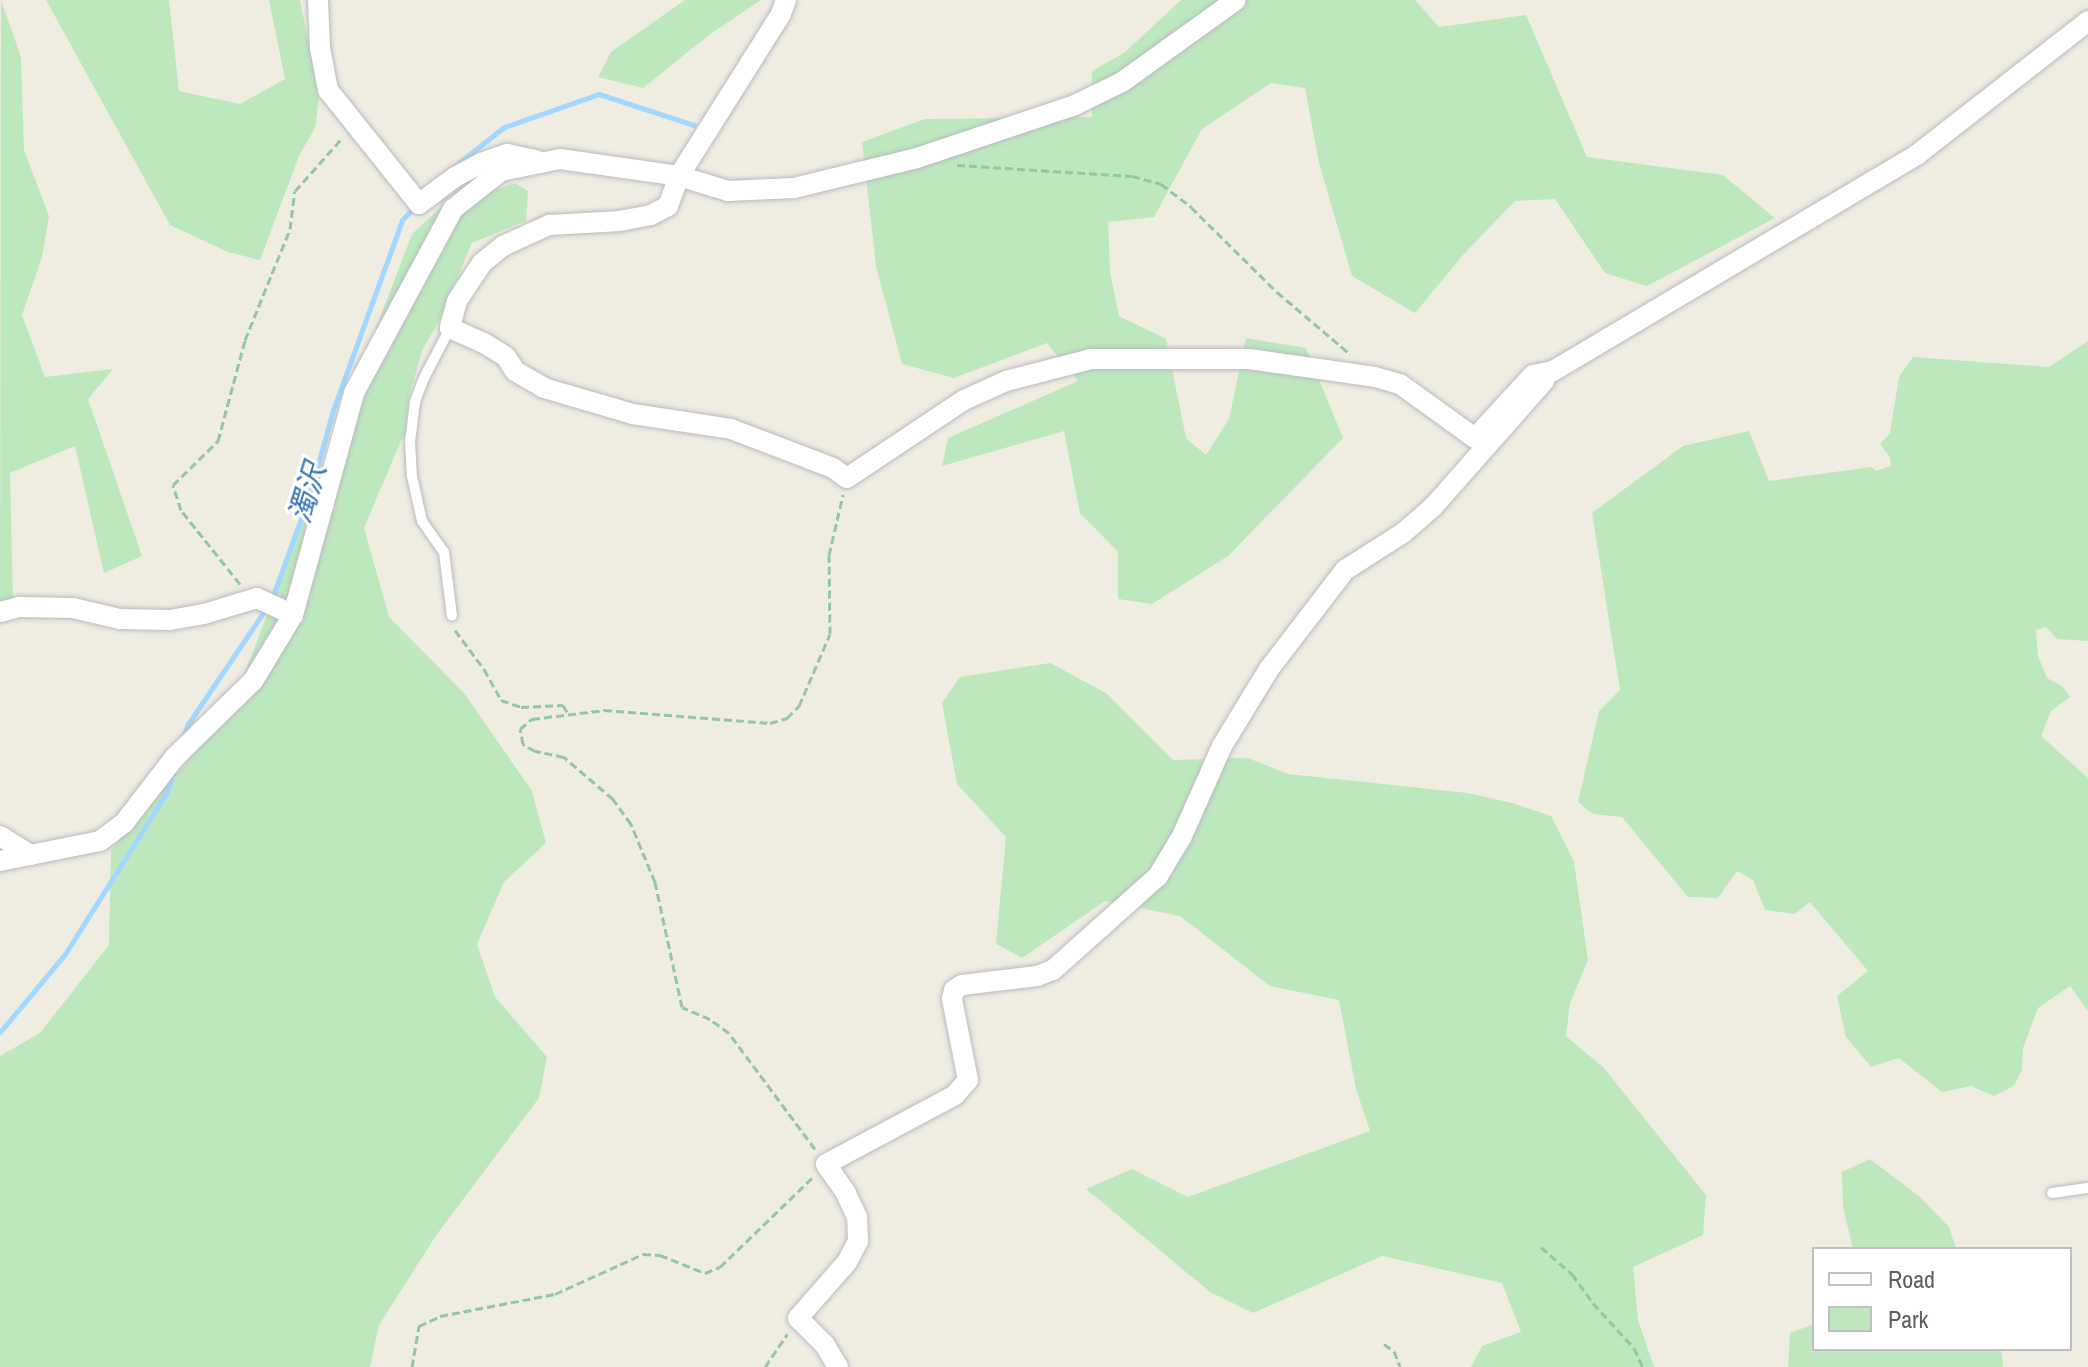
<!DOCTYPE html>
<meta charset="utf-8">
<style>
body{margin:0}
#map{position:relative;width:2088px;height:1367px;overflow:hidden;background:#efece2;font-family:"Archivo Narrow","Noto Sans JP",sans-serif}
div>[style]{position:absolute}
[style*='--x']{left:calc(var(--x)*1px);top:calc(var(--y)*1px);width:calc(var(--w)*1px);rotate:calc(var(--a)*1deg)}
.green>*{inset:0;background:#bde8bd}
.stream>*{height:5px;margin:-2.5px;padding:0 2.5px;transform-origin:2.5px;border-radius:2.5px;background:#a2d7ff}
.path>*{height:3px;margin-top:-1.5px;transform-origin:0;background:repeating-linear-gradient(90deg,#94c7a2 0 8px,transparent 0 12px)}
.roads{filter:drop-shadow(0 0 2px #b8bbc0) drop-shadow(0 0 2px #b8bbc0)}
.lane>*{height:10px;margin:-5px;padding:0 5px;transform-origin:5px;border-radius:5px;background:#fff}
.street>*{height:20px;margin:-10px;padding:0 10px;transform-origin:10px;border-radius:10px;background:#fff}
span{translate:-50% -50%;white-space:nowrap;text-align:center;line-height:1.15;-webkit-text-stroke:6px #fff;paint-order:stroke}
.water-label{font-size:30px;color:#3877b8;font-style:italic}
.legend{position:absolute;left:1812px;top:1247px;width:260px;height:104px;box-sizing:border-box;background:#fff;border:2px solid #bdbfc1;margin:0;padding:10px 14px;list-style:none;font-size:24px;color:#5b5f64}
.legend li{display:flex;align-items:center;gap:16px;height:40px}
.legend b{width:40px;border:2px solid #bdbfc1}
</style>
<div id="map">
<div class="green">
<i style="clip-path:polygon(1px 0,21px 57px,24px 150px,49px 216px,42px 257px,22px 315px,45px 377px,113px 369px,88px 399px,142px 556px,104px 573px,75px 446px,10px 473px,13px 602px,0 605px)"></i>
<i style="clip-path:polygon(46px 0,169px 0,179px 91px,240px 104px,285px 79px,269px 0,300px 0,319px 97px,315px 128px,299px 156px,260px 260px,228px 252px,170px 225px)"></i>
<i style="clip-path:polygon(685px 0,761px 0,709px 35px,643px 88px,598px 77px,611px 52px)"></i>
<i style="clip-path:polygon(1181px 0,1415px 0,1439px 27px,1526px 15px,1587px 157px,1723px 175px,1775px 218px,1647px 286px,1605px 273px,1555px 199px,1515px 201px,1464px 254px,1415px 313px,1352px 276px,1319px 163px,1305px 88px,1271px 83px,1202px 129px,1154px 217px,1108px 222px,1110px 272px,1119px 316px,1166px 339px,1186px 438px,1206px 455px,1229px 419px,1246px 338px,1306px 348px,1343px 438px,1228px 556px,1152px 604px,1118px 599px,1118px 552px,1080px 513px,1064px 431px,942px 466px,948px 438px,1078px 381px,1047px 343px,954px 378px,902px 364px,876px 266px,862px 142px,925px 119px,1092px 117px,1092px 71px,1124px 53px)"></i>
<i style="clip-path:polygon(515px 183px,528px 191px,526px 221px,472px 243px,441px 317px,422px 351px,408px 400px,406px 429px,364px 528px,389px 617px,464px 693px,532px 791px,546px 843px,504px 882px,477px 944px,495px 997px,547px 1057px,539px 1098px,437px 1234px,379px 1325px,370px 1367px,0 1367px,0 1056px,40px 1033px,109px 945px,111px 850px,230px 712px,412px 234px,439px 209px)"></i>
<i style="clip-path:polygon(2088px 341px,2088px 641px,2057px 639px,2046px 627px,2036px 630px,2038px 656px,2047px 678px,2063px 687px,2070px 697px,2051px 711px,2041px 736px,2088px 778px,2088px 1011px,2070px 986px,2038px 1008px,2023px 1048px,2022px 1070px,2014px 1086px,1994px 1096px,1971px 1086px,1942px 1092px,1899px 1058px,1871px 1067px,1846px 1037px,1837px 996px,1868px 971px,1810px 902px,1795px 914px,1765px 910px,1753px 880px,1737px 871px,1718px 898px,1688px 897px,1622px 817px,1593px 814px,1578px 802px,1599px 711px,1620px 690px,1592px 513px,1683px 446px,1749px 431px,1769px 481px,1871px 467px,1876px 471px,1891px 466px,1890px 457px,1880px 444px,1890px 433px,1899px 377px,1913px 357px,2049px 367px)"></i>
<i style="clip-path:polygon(1050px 663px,1106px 693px,1173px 760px,1248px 758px,1288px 774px,1468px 793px,1512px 803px,1551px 816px,1574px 862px,1588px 960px,1570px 1003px,1566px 1036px,1603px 1067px,1706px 1195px,1703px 1235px,1633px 1267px,1638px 1320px,1654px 1367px,1471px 1367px,1482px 1346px,1521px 1332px,1502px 1283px,1382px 1256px,1253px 1313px,1210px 1292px,1086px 1189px,1132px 1169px,1188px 1197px,1370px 1131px,1356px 1089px,1339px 1000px,1270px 986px,1180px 916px,1105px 901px,1022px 958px,996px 944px,1006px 837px,957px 784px,942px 703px,960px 677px)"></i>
<i style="clip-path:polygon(1870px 1159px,1920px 1197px,1949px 1227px,1956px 1249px,1853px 1249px,1843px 1207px,1842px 1172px)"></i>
<i style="clip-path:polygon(1814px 1324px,1814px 1349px,2001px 1349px,2003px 1367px,1788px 1367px,1790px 1333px)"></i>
</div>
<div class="stream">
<i style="--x:455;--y:166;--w:63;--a:-38.5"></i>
<i style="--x:504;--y:127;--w:101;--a:-19.2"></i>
<i style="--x:599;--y:94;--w:100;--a:18.1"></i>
<i style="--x:272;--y:598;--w:108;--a:-69.9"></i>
<i style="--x:309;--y:497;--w:90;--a:-74.6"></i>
<i style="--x:333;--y:410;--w:202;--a:-70"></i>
<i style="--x:402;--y:220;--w:18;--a:-47"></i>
<i style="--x:184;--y:736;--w:13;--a:-72"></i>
<i style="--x:188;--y:724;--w:141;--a:-56"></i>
<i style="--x:0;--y:1032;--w:102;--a:-50.2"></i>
<i style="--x:65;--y:954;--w:191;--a:-57.8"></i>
<i style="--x:167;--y:792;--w:20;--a:-72"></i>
</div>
<div class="path">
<i style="--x:957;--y:165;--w:175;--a:3.6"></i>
<i style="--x:1132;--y:176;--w:30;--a:15"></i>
<i style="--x:1161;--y:184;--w:38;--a:37"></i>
<i style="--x:1191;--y:207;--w:121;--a:44.7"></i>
<i style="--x:1277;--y:292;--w:96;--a:40.3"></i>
<i style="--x:240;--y:584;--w:95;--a:-128.6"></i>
<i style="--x:181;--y:510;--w:26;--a:-108"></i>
<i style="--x:173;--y:485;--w:63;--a:-44.4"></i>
<i style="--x:218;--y:441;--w:105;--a:-75"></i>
<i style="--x:245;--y:340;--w:120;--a:-67.9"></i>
<i style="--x:290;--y:229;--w:38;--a:-83"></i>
<i style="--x:295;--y:191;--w:71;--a:-48.4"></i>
<i style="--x:455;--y:630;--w:49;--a:53.4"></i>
<i style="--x:484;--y:669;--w:35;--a:61"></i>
<i style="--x:501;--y:700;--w:21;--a:19"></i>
<i style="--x:521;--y:707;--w:42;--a:-2.7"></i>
<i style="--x:563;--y:705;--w:8;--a:60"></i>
<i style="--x:815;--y:1149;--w:144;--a:-126.6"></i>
<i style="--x:729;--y:1033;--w:24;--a:-144"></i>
<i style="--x:710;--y:1019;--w:30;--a:-157"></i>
<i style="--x:682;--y:1007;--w:128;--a:-102.2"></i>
<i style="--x:655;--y:882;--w:63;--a:-112.5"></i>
<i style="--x:631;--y:824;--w:31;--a:-126"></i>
<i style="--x:613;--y:799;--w:65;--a:-139.4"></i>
<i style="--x:564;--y:757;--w:30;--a:-168"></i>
<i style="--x:535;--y:751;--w:14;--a:-150"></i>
<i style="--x:523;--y:744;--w:15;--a:-101"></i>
<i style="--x:520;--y:729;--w:16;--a:-40"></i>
<i style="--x:532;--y:719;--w:73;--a:-7.1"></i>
<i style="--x:604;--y:710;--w:167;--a:4.5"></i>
<i style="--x:770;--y:723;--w:18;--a:-16"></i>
<i style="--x:787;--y:718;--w:17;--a:-45"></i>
<i style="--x:799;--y:706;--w:78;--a:-66.7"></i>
<i style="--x:830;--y:634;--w:79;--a:-90.7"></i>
<i style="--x:829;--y:555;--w:62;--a:-76.9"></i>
<i style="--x:1541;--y:1247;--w:41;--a:41.1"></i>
<i style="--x:1572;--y:1274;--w:36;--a:54"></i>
<i style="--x:1593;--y:1303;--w:61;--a:47.7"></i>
<i style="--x:1634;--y:1348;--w:21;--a:65"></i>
<i style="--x:1384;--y:1344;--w:12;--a:35"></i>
<i style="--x:1394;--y:1351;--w:17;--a:69"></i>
<i style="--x:412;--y:1367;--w:42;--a:-80.3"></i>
<i style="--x:419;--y:1326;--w:23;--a:-25"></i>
<i style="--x:440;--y:1316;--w:117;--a:-10.8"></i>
<i style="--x:555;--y:1294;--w:97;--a:-24.4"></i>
<i style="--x:643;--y:1254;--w:17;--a:3"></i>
<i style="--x:660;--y:1255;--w:48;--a:21.8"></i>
<i style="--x:705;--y:1273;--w:16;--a:-22"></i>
<i style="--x:720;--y:1267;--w:131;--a:-44.1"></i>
<i style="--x:765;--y:1367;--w:40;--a:-56"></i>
</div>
<div class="roads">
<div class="lane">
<i style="--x:450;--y:328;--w:56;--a:117.5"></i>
<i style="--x:424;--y:378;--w:26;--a:111"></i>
<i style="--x:415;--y:402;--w:38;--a:97"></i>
<i style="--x:410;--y:440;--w:36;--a:87"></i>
<i style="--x:412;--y:476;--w:46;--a:77.5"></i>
<i style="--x:422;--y:521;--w:38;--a:55"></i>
<i style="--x:444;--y:552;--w:64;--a:82.9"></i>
<i style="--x:2052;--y:1193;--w:36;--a:-8"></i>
</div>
<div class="street">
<i style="--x:318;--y:0;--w:48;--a:87.6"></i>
<i style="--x:320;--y:48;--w:43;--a:79.2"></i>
<i style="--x:328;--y:90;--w:146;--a:51.4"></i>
<i style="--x:419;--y:204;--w:45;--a:-36.9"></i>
<i style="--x:455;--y:177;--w:30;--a:-28"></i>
<i style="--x:481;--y:163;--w:28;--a:-19"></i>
<i style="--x:507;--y:154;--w:30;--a:12"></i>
<i style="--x:786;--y:0;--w:15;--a:110"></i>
<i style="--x:781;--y:14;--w:191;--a:122.2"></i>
<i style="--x:679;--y:176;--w:32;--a:110"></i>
<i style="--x:668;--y:206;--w:19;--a:152"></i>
<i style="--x:651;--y:215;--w:31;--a:169"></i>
<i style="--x:621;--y:221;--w:72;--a:176.8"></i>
<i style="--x:549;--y:225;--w:51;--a:155.5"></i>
<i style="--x:503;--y:246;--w:27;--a:141"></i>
<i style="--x:482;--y:263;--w:45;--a:123.3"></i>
<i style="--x:457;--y:301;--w:28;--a:105"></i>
<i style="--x:450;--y:328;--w:37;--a:24"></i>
<i style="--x:484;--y:343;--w:26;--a:32"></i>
<i style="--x:506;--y:357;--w:17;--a:57"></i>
<i style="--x:515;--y:371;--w:34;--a:30"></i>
<i style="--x:544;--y:388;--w:93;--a:16.3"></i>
<i style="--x:633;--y:414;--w:99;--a:8.7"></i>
<i style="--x:731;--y:429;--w:109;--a:20.9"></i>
<i style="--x:833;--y:468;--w:17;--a:36"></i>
<i style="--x:847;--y:478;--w:141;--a:-33.7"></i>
<i style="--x:964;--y:400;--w:46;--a:-24.3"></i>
<i style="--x:1006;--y:381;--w:88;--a:-14.5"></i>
<i style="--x:1091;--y:359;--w:158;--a:0"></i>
<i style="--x:1249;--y:359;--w:127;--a:8.1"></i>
<i style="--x:1375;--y:377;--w:26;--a:16"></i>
<i style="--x:1400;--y:384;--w:92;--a:35.8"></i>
<i style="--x:1475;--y:438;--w:86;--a:-47.4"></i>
<i style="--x:1533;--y:375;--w:20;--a:-11"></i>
<i style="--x:1553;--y:371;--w:425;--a:-30.7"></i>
<i style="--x:1918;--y:154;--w:216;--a:-38"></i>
<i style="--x:0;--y:612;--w:20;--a:-15"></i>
<i style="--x:19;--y:607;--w:54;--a:1.1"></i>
<i style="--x:73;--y:608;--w:48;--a:13.2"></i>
<i style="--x:120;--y:619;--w:50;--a:1.1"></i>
<i style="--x:170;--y:620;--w:35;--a:-10"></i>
<i style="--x:204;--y:614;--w:55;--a:-16.8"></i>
<i style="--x:257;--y:598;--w:40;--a:25"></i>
<i style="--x:0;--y:836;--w:36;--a:32"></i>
<i style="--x:0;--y:861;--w:102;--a:-11.3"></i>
<i style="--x:100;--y:841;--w:30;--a:-37"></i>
<i style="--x:124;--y:823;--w:82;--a:-52.4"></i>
<i style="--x:174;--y:758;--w:110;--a:-44.3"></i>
<i style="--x:253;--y:681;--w:77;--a:-58.8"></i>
<i style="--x:293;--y:615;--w:230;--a:-74.6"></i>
<i style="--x:354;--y:393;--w:209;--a:-61.7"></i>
<i style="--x:453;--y:209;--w:61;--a:-38.4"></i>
<i style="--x:501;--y:171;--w:60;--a:-11.5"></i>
<i style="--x:560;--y:159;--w:120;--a:8.1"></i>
<i style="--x:679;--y:176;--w:51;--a:17"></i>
<i style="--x:728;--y:191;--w:66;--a:-2.6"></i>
<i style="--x:794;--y:188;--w:127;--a:-13.7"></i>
<i style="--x:917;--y:158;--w:167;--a:-18.5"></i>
<i style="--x:1075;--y:105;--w:52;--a:-26.1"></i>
<i style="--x:1122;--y:82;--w:140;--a:-35.7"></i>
<i style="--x:838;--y:1367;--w:26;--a:-121"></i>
<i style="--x:825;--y:1345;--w:38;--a:-135"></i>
<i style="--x:798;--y:1318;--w:74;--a:-48.8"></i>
<i style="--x:847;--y:1262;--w:24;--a:-62"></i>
<i style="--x:858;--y:1241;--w:24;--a:-92"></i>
<i style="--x:857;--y:1217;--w:26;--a:-115"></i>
<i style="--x:846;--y:1193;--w:35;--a:-125"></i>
<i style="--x:826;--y:1164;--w:146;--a:-28.1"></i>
<i style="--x:955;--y:1095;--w:20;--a:-49"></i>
<i style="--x:968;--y:1080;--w:83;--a:-101.2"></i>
<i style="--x:952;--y:999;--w:9;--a:-77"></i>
<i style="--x:954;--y:990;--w:9;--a:-32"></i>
<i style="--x:962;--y:985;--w:76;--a:-6.8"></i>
<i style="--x:1037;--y:976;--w:17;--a:-21"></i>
<i style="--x:1053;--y:970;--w:141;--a:-41.8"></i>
<i style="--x:1158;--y:876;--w:47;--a:-59"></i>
<i style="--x:1182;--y:836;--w:98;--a:-66"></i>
<i style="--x:1222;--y:746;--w:90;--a:-58.6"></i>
<i style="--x:1269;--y:669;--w:125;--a:-52.5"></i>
<i style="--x:1345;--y:570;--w:69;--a:-32.5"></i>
<i style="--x:1403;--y:533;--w:40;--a:-41"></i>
<i style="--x:1433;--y:507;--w:169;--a:-48.6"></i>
</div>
</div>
<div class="water-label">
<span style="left:307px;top:493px;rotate:-73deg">濁沢</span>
</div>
<ul class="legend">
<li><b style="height:10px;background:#fff"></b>Road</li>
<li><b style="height:22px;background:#bde8bd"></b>Park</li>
</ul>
</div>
